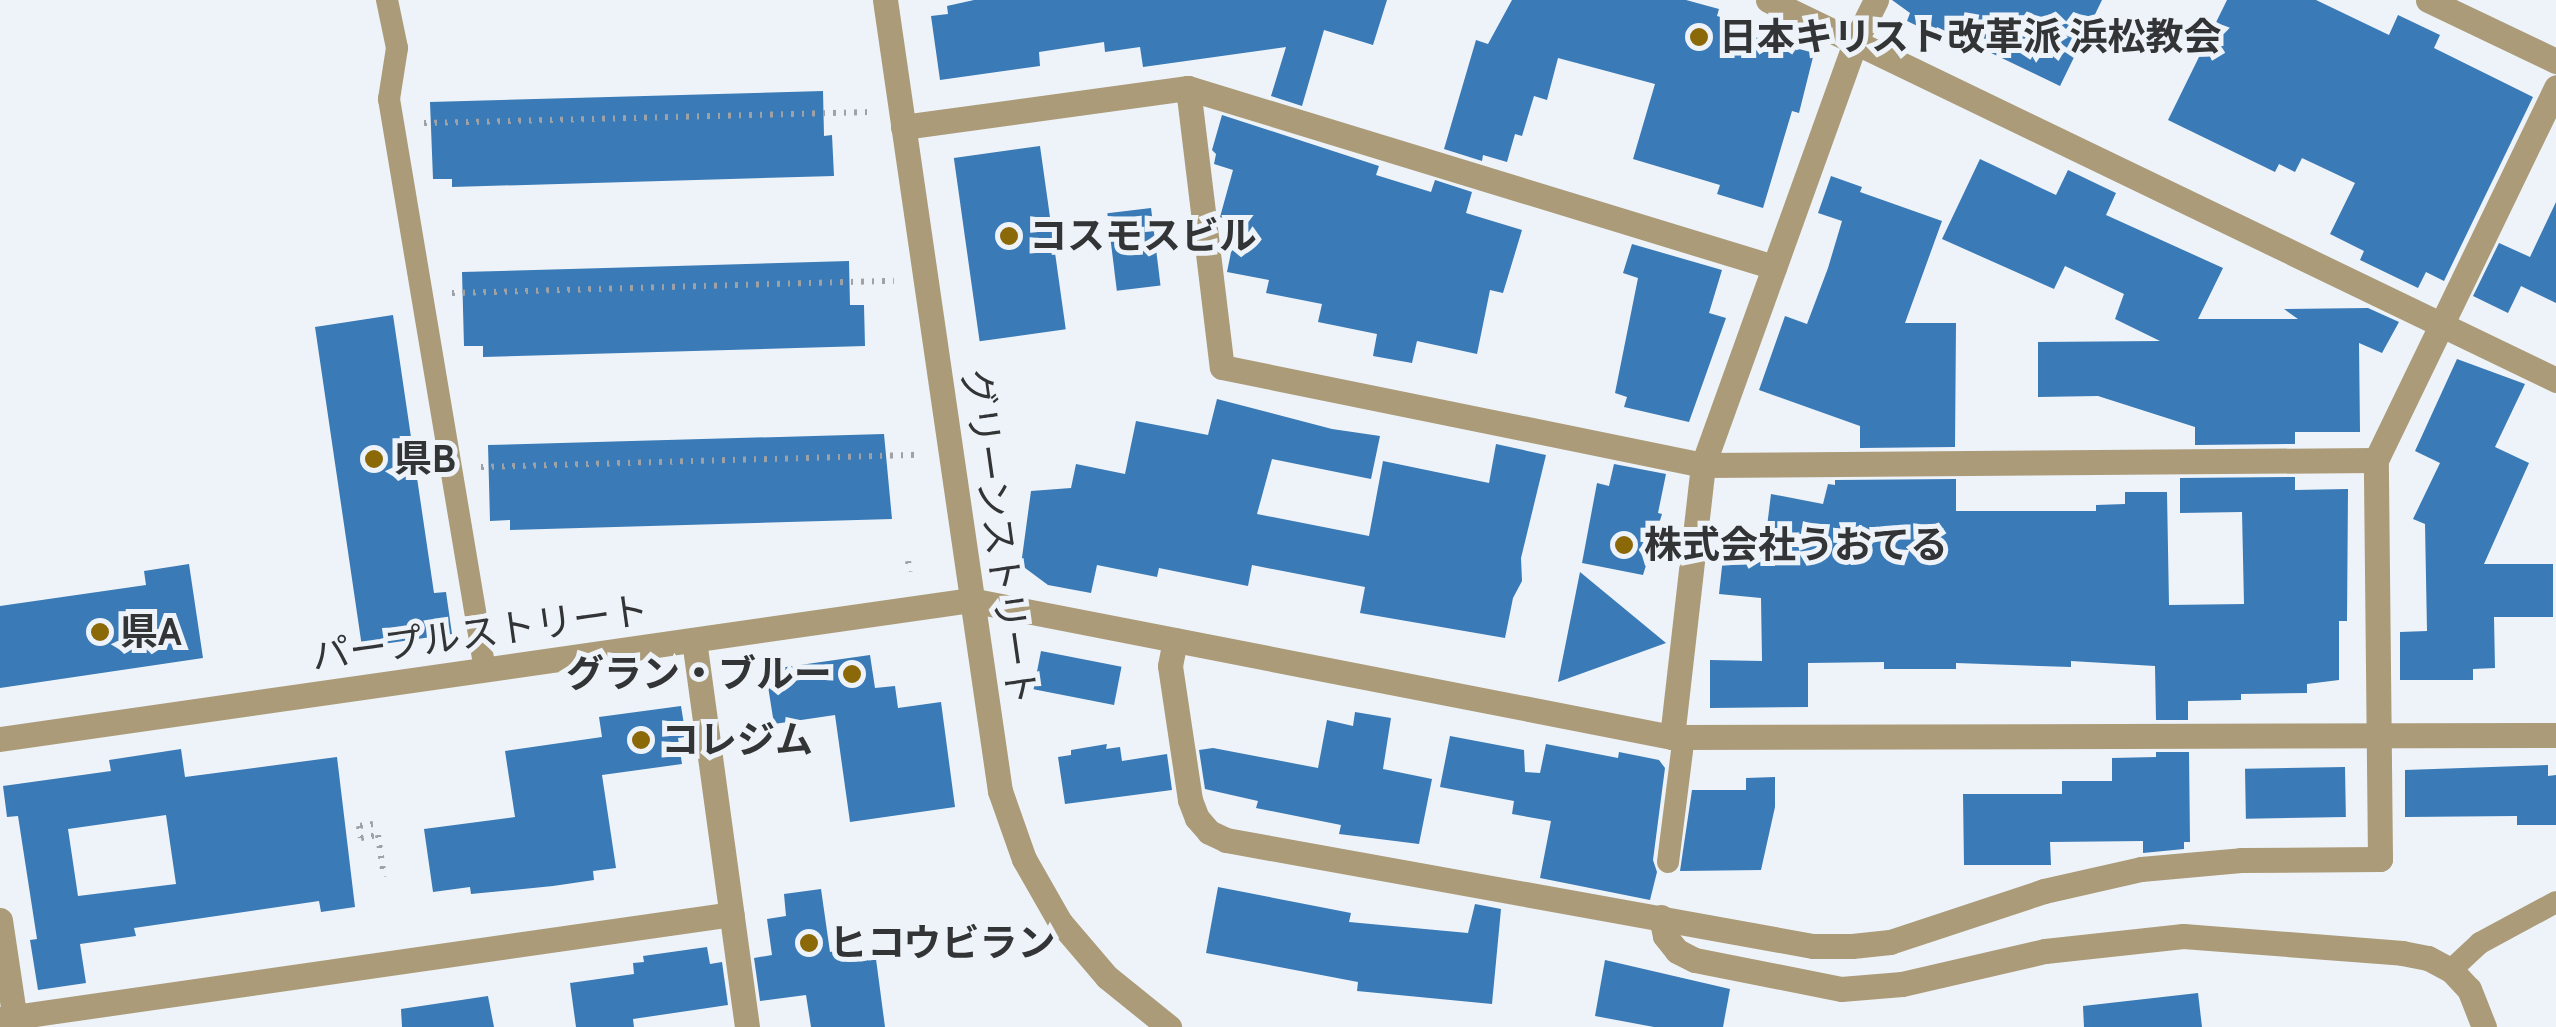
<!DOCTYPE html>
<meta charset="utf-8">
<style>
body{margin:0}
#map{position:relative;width:2556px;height:1027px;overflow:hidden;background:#edf3f9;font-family:Cabin,"Noto Sans JP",sans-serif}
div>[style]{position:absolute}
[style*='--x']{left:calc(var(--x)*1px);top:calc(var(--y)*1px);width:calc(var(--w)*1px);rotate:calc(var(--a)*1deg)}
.building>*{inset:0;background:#3a7ab6;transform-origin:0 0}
.path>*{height:6px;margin-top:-3px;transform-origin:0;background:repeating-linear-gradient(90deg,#9ea2a6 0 2.5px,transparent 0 10.5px)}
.service>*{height:22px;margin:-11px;padding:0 11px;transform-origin:11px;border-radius:11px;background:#ab9b78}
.minor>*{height:25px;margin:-12.5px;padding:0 12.5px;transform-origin:12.5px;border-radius:12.5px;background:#ab9b78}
.tertiary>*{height:25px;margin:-12.5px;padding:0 12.5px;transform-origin:12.5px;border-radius:12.5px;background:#ab9b78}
.dots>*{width:28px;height:28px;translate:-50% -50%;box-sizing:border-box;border:5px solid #edf3f9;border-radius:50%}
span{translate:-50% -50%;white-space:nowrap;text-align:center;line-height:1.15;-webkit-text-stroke:10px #edf3f9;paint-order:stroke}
.poi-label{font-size:38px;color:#323436;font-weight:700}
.left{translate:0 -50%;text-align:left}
.right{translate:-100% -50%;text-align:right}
.street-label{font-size:38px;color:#323436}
</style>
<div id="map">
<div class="building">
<i style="clip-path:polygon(974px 0,1387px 0,1373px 45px,1324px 30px,1302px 106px,1271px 96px,1286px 47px,1143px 67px,1140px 47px,1105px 52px,1104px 42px,1039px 52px,1040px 66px,940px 80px,931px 16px,948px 14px,947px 6px)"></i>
<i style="clip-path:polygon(1512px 0,1686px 0,1719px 9px,1717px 16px,1731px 20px,1728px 30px,1814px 53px,1799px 113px,1792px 111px,1763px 208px,1717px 194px,1720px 185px,1633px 159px,1655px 84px,1558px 58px,1547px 100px,1534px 96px,1522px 136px,1515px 134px,1507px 162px,1483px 155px,1482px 161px,1444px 149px,1476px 40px,1488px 44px)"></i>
<i style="clip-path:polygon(1892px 0,2102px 0,2060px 86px,1937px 27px,1934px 34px,1907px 21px,1910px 13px)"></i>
<i style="clip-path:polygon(2227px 0,2316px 0,2389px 35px,2398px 15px,2440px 35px,2434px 48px,2533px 97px,2444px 281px,2426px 272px,2418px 288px,2360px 260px,2364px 251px,2330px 234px,2355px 183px,2302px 158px,2295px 172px,2279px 164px,2275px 172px,2168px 120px)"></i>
<i style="clip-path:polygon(823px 91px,824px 136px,832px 135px,834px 176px,452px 187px,452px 179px,433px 179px,430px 102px)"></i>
<i style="clip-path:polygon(1222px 115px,1379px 166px,1376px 175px,1431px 192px,1435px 180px,1472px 192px,1466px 213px,1522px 230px,1503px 293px,1490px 290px,1477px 354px,1417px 341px,1412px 363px,1373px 356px,1377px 334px,1318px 322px,1322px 304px,1266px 293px,1269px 280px,1227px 272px,1237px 223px,1220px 217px,1233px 170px,1214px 164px,1216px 154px,1212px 150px)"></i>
<i style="left:1040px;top:146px;width:185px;height:87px;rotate:82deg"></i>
<i style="clip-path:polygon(1980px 159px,2056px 195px,2068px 170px,2116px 193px,2106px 215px,2223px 268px,2198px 319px,2298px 319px,2284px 309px,2368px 308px,2399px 322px,2382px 353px,2359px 343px,2360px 432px,2295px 432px,2295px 444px,2195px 445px,2195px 427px,2098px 396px,2038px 397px,2038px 342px,2160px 341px,2115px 319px,2124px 294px,2065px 266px,2054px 289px,1942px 239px)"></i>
<i style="clip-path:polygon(1831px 176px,1862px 187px,1860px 192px,1942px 221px,1905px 323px,1956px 323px,1955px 447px,1860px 448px,1860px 426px,1759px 390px,1785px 316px,1807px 324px,1828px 268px,1842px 221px,1818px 213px)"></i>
<i style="clip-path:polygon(2556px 202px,2556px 303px,2521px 286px,2508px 313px,2473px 296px,2499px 243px,2530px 257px)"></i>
<i style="left:1151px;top:208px;width:78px;height:44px;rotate:83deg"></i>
<i style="clip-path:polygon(1632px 244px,1722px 270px,1709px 313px,1726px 318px,1689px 422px,1624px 407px,1627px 397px,1615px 393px,1638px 278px,1623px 273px)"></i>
<i style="clip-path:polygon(849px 261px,850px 305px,864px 305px,865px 346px,483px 357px,483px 346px,464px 346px,462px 272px)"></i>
<i style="clip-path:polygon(393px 315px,434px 593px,446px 592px,452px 634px,362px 647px,315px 327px)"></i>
<i style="clip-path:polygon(2457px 359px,2525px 384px,2495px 447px,2529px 463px,2484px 564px,2553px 564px,2553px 617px,2494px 617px,2495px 668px,2473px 669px,2473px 680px,2400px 680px,2400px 632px,2427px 631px,2425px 524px,2413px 519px,2440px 463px,2415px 451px)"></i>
<i style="clip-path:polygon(1217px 399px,1332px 429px,1380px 436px,1371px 479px,1272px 459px,1257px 514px,1369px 536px,1383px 461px,1489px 483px,1496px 444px,1546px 455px,1521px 558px,1522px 581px,1513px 598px,1505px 638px,1360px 613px,1365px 587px,1252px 565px,1248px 586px,1159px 568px,1157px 577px,1097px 565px,1091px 593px,1048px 585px,1021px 565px,1031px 491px,1071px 488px,1076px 464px,1125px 474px,1136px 421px,1208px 435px)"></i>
<i style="clip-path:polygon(884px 434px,892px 519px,510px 530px,510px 520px,490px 521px,488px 445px)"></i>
<i style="clip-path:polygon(1614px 464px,1666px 474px,1658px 513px,1662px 514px,1643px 575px,1582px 563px,1597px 483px,1609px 486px)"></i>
<i style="clip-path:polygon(2295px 477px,2295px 490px,2348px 489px,2347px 621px,2339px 621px,2339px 680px,2307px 684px,2307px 693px,2241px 694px,2241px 700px,2188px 701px,2188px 720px,2156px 720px,2155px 666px,2071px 661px,2071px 667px,1956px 663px,1956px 669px,1884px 669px,1884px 662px,1808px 663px,1808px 707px,1710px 708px,1710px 660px,1762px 661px,1761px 598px,1719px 594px,1726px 530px,1766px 535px,1771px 494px,1823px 504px,1828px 484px,1835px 485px,1835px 480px,1956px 479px,1956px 511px,2096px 511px,2096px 505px,2125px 504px,2125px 492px,2167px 492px,2169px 605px,2244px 604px,2242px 512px,2180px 513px,2180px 478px)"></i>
<i style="clip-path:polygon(189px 564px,203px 658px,0 688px,0 606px,146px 585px,144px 571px)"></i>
<i style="clip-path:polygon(1580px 572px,1666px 643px,1558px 682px)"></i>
<i style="left:1041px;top:651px;width:82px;height:39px;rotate:11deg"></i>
<i style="clip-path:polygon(870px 655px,875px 688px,895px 686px,898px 708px,941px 702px,955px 807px,850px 822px,835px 715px,774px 724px,767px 680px,774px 679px,772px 669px)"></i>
<i style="clip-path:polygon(681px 706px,686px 737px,678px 738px,682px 764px,602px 775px,616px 868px,593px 871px,594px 880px,553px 886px,471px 894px,470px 887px,433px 892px,424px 829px,515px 817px,505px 751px,602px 737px,599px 717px)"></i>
<i style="clip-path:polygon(1355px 712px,1391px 718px,1383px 769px,1432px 779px,1419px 844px,1339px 834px,1341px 825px,1256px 808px,1258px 801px,1205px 789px,1199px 750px,1213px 748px,1318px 768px,1327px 720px,1353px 726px)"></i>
<i style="clip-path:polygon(1450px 736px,1524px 750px,1525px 772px,1540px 773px,1546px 744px,1618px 758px,1619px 752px,1659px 760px,1665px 768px,1653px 860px,1657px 872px,1650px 900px,1540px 878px,1551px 821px,1512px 814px,1514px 801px,1440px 787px)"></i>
<i style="clip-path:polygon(1107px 744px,1106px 749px,1120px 747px,1122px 761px,1167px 754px,1172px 790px,1065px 804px,1058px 757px,1071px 755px,1071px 750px)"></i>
<i style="clip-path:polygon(evenodd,181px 749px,185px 777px,337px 757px,355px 907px,321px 912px,319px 901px,134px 928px,136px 936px,80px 944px,86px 983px,38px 990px,30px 940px,37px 939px,18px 816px,7px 817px,3px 786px,111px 771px,109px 760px,181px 749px,166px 815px,176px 884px,78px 896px,68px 829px,166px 815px)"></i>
<i style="clip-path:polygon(2156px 752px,2189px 752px,2190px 842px,2184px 842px,2184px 849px,2143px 853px,2143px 841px,2050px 842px,2051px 865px,1964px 865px,1963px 794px,2062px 794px,2062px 781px,2112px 781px,2112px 758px,2156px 757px)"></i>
<i style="clip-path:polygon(2548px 765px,2548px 776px,2556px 775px,2556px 825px,2517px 825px,2517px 816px,2405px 817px,2405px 770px)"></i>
<i style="left:2345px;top:767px;width:50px;height:100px;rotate:89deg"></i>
<i style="clip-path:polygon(1775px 777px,1775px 807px,1761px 870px,1680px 871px,1692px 790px,1746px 790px,1746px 778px)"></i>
<i style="clip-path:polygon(1218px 887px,1351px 913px,1349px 922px,1468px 933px,1475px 904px,1501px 909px,1492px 1004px,1357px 991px,1358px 982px,1206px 953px)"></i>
<i style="clip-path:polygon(821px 889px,830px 952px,847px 949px,849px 962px,876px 959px,885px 1027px,811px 1027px,806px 995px,760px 1001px,754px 958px,772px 955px,767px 919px,786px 916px,784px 894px)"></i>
<i style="clip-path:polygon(707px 947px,710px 964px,722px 962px,728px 1005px,633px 1019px,634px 1027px,576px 1027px,570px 983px,634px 974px,633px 963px,644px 962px,643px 956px)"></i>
<i style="clip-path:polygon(1605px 960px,1730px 989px,1723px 1027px,1654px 1027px,1595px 1016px)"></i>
<i style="clip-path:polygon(2198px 993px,2202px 1027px,2084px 1027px,2083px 1006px)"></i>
<i style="clip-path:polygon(488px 996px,494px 1027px,402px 1027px,401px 1009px)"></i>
</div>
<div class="path">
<i style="--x:424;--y:123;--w:446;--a:-1.4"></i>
<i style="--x:452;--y:293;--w:442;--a:-1.6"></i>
<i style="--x:481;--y:467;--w:437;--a:-1.6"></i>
<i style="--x:908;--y:561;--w:11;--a:80"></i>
<i style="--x:373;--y:824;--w:14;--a:172"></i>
<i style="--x:359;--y:826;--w:12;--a:81"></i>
<i style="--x:361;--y:838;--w:17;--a:-10"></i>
<i style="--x:378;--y:835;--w:42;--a:81.9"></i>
</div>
<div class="service">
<i style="--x:387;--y:0;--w:49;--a:78.2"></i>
<i style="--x:397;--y:48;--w:52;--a:98.9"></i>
<i style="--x:389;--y:99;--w:579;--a:80.46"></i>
<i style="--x:1668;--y:862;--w:127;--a:-82.8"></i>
<i style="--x:2451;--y:970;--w:40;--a:-43"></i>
<i style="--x:2480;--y:943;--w:86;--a:-28.3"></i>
</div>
<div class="minor">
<i style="--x:1768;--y:0;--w:875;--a:25.74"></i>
<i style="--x:1188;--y:88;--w:281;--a:83.1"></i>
<i style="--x:1222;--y:367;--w:491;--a:11.5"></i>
<i style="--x:1703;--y:465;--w:673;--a:-0.43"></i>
<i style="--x:903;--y:127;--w:288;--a:-7.8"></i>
<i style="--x:1188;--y:88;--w:613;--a:16.99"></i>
<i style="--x:694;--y:640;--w:391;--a:82.2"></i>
<i style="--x:1175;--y:640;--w:26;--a:101"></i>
<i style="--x:1170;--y:666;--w:135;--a:81.5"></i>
<i style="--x:1190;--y:800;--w:19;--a:69"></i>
<i style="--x:1197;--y:818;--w:18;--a:49"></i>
<i style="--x:1209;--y:832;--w:19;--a:25"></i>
<i style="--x:1226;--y:840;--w:596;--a:10.24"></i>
<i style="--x:1813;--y:946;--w:39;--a:0"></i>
<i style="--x:1852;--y:946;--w:38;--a:-6"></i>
<i style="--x:1890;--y:942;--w:162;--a:-18.3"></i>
<i style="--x:2044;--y:891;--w:99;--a:-12.8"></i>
<i style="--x:2141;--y:869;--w:100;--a:-5.1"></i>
<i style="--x:2241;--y:860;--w:139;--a:-0.4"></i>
<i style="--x:2380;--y:859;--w:399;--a:-90.6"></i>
<i style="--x:2376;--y:460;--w:414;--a:-64.2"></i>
<i style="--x:1672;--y:737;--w:274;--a:-83.5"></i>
<i style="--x:1703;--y:465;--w:449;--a:-70.2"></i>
<i style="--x:1855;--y:42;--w:47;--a:-63.4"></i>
<i style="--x:1661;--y:917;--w:19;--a:78"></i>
<i style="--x:1665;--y:936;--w:19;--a:51"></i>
<i style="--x:1677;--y:951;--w:20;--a:27"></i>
<i style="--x:1695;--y:960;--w:149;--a:11.2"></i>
<i style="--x:1841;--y:989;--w:61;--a:-4.7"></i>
<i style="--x:1902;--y:984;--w:147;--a:-13"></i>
<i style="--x:2045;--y:951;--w:139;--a:-6.2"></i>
<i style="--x:2183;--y:936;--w:220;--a:4.4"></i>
<i style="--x:2402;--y:953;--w:26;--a:11"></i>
<i style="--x:2428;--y:958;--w:26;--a:28"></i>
<i style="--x:2451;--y:970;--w:26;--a:47"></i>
<i style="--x:2469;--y:989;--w:41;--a:68.5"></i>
<i style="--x:0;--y:920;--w:108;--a:81.5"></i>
<i style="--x:0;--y:1019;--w:739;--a:-8.16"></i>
</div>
<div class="tertiary">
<i style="--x:885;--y:0;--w:799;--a:81.73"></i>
<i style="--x:1000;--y:791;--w:72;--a:70.6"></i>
<i style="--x:1024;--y:859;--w:73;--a:60.3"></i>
<i style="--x:1060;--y:922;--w:72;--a:49.5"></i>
<i style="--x:1107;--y:977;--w:80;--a:38.9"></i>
<i style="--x:2428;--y:0;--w:142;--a:25.5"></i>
<i style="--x:0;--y:739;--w:980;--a:-8.15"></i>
<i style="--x:970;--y:600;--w:715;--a:11.04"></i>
<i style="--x:1672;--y:737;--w:884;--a:-0.13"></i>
</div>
<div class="dots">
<i style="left:1699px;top:37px;background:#8b6909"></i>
<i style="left:1009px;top:236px;background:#8b6909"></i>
<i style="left:374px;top:459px;background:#8b6909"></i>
<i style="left:1624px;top:545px;background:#8b6909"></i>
<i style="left:100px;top:632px;background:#8b6909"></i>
<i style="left:852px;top:674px;background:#8b6909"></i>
<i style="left:641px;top:740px;background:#8b6909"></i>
<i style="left:809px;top:943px;background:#8b6909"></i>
</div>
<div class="poi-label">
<span class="left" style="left:1719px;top:37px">日本キリスト改革派 浜松教会</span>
<span class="left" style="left:1029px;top:236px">コスモスビル</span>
<span class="left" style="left:394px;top:459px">県B</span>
<span class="left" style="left:1644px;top:545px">株式会社うおてる</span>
<span class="left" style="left:120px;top:632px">県A</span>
<span class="right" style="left:832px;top:674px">グラン・ブルー</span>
<span class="left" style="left:661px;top:740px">コレジム</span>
<span class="left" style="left:829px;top:943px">ヒコウビラン</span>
</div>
<div class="street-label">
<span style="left:999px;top:537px;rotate:82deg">グリーンストリート</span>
<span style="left:480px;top:633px;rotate:-8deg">パープルストリート</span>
</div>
</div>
